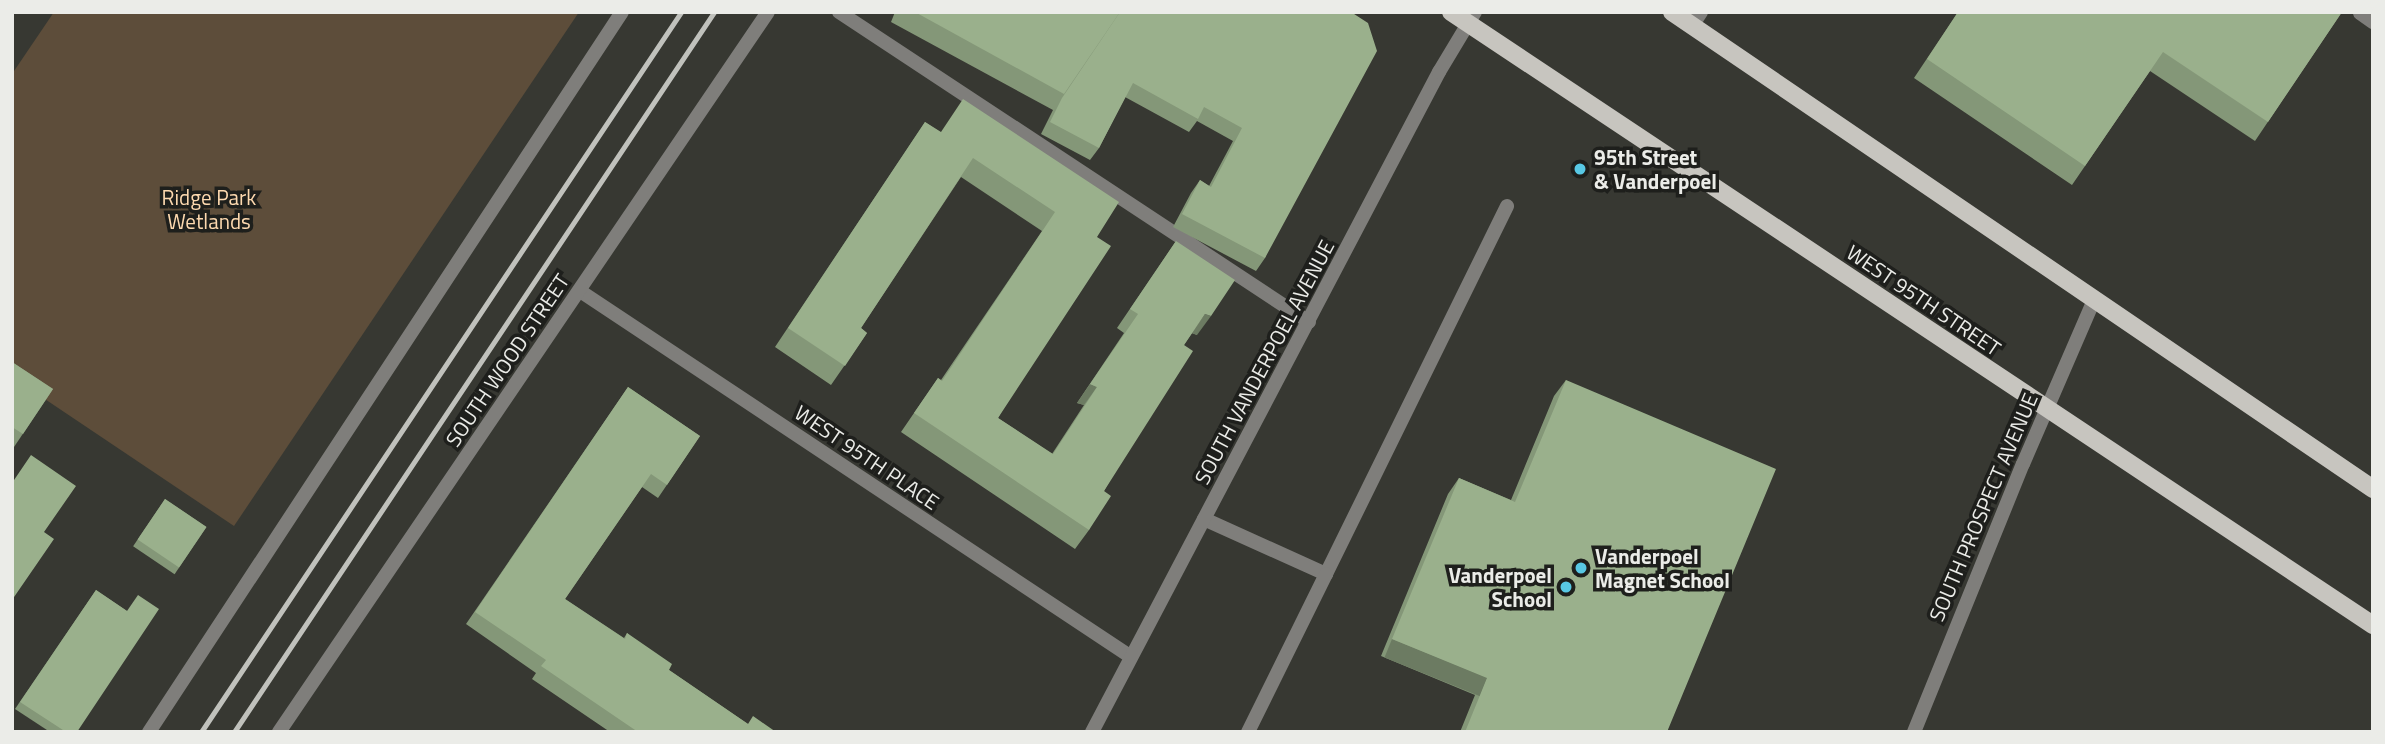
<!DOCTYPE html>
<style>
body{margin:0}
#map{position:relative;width:2385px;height:744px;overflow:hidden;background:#373832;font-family:"Titillium Web",sans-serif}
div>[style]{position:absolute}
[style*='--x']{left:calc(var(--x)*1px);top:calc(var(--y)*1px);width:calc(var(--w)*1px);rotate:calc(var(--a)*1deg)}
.green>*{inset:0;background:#5d4d3a}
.service>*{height:14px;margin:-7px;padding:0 7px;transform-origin:7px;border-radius:7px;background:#7f7e7b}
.minor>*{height:14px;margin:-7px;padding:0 7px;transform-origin:7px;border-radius:7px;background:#7f7e7b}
.primary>*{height:18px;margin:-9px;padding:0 9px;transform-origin:9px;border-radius:9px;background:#c7c5bf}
.rail>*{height:5px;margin:-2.5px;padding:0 2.5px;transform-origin:2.5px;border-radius:2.5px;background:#c0c1bc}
.wall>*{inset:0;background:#849778;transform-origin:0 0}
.shaded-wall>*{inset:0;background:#6c7b62;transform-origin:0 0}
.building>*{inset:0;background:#9ab08c;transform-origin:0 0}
.dots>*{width:19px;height:19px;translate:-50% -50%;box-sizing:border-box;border:4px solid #1e1f1c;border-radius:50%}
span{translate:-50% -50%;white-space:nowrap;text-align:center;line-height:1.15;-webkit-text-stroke:7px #1e1f1c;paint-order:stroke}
.poi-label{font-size:21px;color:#ebece8;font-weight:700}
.left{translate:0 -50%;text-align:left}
.right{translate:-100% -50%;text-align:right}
.park-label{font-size:21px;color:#fdd9af}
.street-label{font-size:21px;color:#ebece8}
.frame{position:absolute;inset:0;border:14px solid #ebece8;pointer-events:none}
</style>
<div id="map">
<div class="green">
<i style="clip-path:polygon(54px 12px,579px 12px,234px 526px,12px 377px,12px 74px)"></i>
</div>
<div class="service">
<i style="--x:839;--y:12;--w:563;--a:33.41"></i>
<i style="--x:2360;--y:13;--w:16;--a:35"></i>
<i style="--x:1692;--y:26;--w:17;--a:-57"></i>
<i style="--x:1204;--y:519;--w:134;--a:24.3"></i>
<i style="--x:1326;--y:574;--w:410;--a:-63.8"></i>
<i style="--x:149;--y:732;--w:861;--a:-56.7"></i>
<i style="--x:1248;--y:732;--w:176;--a:-63.7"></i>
</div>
<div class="minor">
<i style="--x:580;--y:291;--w:661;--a:33.59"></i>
<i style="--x:279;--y:732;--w:870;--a:-55.82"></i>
<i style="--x:1092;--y:732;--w:746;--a:-62.27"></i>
<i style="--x:1439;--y:72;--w:70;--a:-59"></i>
<i style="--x:1914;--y:732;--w:289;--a:-67.9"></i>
<i style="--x:2023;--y:464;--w:179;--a:-66.6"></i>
</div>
<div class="primary">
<i style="--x:1451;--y:12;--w:1107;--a:33.62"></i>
<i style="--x:1672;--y:12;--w:848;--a:34.23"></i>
</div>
<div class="rail">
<i style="--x:201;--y:732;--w:865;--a:-56.31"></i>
<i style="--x:234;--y:732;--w:865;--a:-56.31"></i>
</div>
<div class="wall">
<i style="clip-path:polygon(895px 12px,1351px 12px,1265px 258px,1256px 271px,1173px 227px,1191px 193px,1200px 180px,1209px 186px,1233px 141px,1197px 121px,1189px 132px,1125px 97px,1099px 148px,1090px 160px,1041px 134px,1054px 108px,1053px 110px,891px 22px)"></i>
<i style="clip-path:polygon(1958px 12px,2342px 12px,2255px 141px,2150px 71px,2072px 185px,1914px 78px)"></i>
<i style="clip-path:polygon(925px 122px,1097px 237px,998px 418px,1052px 454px,1084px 405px,1077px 403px,1124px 333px,1117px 328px,1176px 241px,1197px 335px,1192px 333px,1184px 345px,1104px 491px,1089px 530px,1075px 549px,901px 432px,938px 378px,941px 380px,1042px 231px,961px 177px,861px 328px,867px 333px,831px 385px,775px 347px)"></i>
<i style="clip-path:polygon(12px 362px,53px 389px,14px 447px,12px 445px)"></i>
<i style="clip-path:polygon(1566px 380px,1667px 732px,1460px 732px,1475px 695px,1381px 656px,1448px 494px,1459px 478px,1511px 500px,1554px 396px)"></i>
<i style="clip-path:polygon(628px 387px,700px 436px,658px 498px,642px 487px,565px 599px,624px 638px,627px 633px,669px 670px,748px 724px,776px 732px,610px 732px,532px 679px,536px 673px,466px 624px)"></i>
<i style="left:165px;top:499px;width:50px;height:57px;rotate:34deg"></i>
<i style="clip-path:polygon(96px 590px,127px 611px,77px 732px,50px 732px,15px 709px)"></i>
</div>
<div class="shaded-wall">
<i style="clip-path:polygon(1205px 314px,1211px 316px,1197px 335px,1191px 333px)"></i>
<i style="clip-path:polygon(1090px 384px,1097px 387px,1084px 405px,1077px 403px)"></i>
<i style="left:1392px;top:639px;width:103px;height:20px;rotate:22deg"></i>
</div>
<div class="building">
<i style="clip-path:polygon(915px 12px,1120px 12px,1064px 94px)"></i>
<i style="clip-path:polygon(1120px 12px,1351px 12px,1368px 23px,1377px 51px,1265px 258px,1182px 214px,1200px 180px,1211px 187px,1242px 128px,1204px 107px,1198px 119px,1133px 83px,1099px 148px,1050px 122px,1062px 98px)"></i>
<i style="clip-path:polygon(1958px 12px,2342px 12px,2268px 122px,2163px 52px,2085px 166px,1927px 59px)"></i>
<i style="clip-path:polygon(963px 99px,1119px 202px,1097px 237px,1111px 246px,998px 418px,1053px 454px,1097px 387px,1090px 384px,1138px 314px,1130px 309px,1176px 241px,1235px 280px,1211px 316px,1205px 314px,1184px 345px,1193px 351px,1104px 491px,1111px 496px,1089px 530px,914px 413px,938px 378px,942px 381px,1055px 212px,973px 158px,861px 328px,867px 333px,845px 366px,788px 328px,925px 122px,941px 132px)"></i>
<i style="clip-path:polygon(12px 362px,53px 389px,23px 434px,12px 427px)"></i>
<i style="clip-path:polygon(1566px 380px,1776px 469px,1667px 732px,1465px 732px,1487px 678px,1392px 639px,1459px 478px,1515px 502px)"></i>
<i style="clip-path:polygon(628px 387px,700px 436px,667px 485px,651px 474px,565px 599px,625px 639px,627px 633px,672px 664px,669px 670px,748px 724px,753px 716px,776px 732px,638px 732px,541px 666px,546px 660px,475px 612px)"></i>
<i style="clip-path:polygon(31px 455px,76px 486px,44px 532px,54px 539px,12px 600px,12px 483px)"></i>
<i style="left:165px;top:499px;width:50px;height:49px;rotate:34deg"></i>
<i style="clip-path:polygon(96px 590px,127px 611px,138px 595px,159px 609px,77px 732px,66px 732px,20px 702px)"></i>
</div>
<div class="dots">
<i style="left:1580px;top:169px;background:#58c8e4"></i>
<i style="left:1581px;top:568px;background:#58c8e4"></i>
<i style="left:1566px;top:587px;background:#58c8e4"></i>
</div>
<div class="poi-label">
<span class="left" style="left:1594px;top:169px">95th Street<br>&amp; Vanderpoel</span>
<span class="left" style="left:1595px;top:568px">Vanderpoel<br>Magnet School</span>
<span class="right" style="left:1552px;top:587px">Vanderpoel<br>School</span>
</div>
<div class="park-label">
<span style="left:209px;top:209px">Ridge Park<br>Wetlands</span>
</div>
<div class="street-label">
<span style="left:1924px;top:300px;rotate:34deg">WEST 95TH STREET</span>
<span style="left:507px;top:360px;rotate:-56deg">SOUTH WOOD STREET</span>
<span style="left:1264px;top:362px;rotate:-62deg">SOUTH VANDERPOEL AVENUE</span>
<span style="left:867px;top:457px;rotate:34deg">WEST 95TH PLACE</span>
<span style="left:1983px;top:507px;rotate:-67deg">SOUTH PROSPECT AVENUE</span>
</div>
<div class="frame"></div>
</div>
